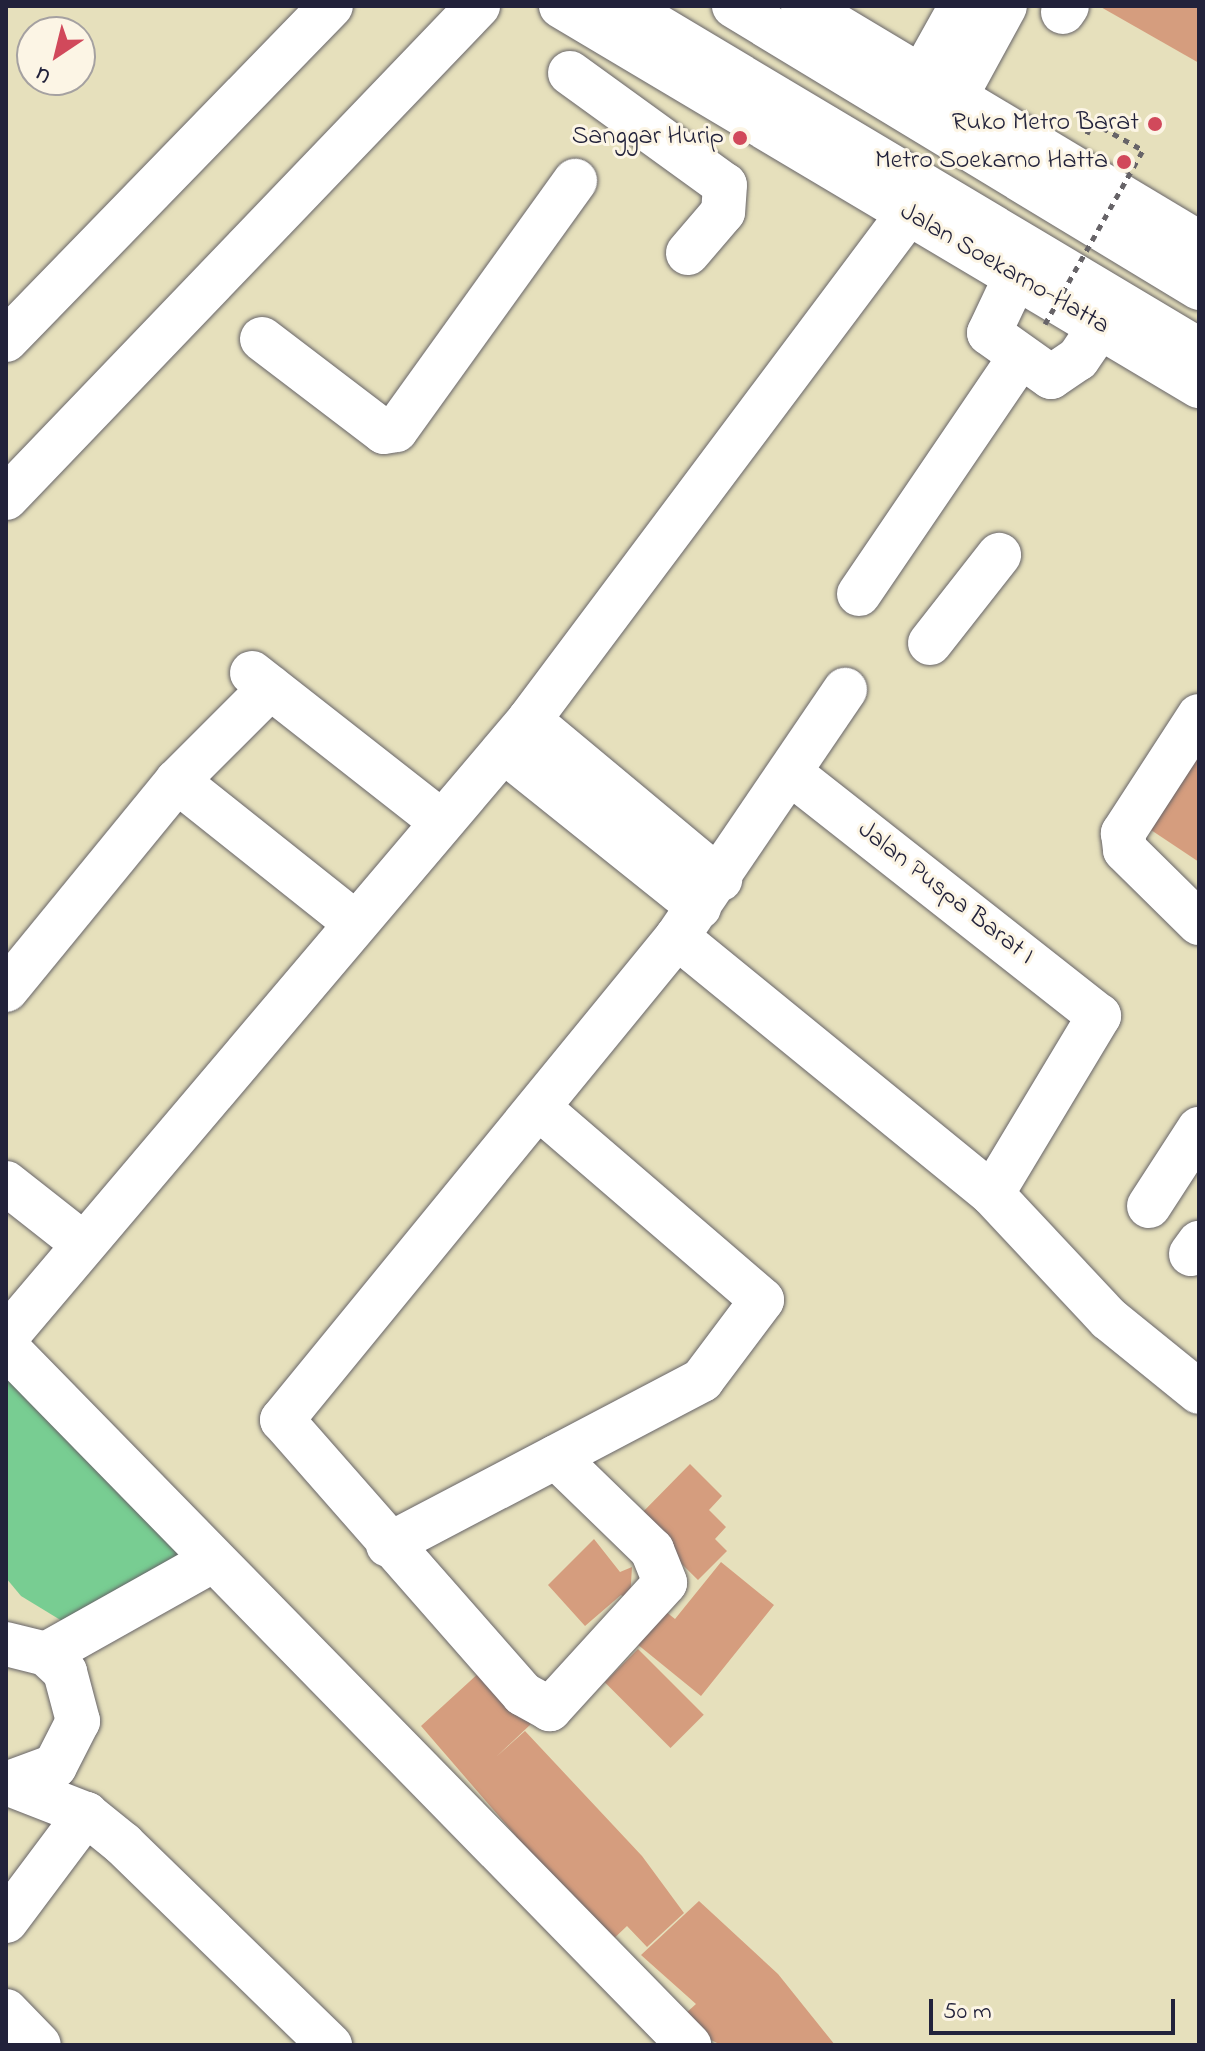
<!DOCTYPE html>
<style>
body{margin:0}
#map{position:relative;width:1205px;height:2051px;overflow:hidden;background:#e6e0bc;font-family:"Indie Flower",sans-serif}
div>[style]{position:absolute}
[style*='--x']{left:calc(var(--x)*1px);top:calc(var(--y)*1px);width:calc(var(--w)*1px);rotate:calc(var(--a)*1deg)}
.green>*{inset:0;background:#78cd92}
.building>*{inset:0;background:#d59d7e;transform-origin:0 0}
.path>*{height:5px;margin-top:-2.5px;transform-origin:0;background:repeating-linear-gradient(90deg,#676468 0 6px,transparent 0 12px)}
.roads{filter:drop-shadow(0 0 2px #676468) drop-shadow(0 0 2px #676468)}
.minor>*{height:44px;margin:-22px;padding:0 22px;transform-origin:22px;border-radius:22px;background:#fff}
.major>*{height:44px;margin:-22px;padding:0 22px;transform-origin:22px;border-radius:22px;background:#fff}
.highway>*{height:44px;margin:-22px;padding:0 22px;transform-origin:22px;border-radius:22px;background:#fff}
.path-bridge>*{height:5px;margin-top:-2.5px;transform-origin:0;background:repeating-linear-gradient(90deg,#676468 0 6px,transparent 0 12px)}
.dots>*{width:22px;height:22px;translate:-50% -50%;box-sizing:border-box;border:4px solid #fcf5e5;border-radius:50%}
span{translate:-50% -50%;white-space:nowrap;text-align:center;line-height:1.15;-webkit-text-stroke:6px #fcf5e5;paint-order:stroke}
.poi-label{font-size:26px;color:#22223b}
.right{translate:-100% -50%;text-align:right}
.street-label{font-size:26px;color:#22223b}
.frame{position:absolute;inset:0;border:8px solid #22223b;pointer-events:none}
.north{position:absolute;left:16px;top:16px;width:80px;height:80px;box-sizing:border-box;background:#fcf5e5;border:2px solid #a5a1a1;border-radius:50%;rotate:215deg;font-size:22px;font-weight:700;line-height:32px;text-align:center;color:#22223b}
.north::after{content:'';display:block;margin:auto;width:28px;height:36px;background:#d1495b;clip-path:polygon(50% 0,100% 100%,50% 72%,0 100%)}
.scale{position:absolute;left:929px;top:1999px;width:246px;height:36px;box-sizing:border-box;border:4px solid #22223b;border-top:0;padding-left:10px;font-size:24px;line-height:28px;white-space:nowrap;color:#22223b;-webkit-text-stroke:6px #fcf5e5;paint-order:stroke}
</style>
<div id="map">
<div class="green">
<i style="clip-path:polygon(6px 1375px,198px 1568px,67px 1624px,21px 1596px,6px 1578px)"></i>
</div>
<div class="building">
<i style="clip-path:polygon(1099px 6px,1199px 6px,1199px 63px)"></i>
<i style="clip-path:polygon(1199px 751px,1199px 862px,1148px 828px)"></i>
<i style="clip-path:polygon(690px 1464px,722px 1496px,709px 1510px,726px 1527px,715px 1539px,727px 1551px,698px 1580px,636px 1519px)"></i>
<i style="clip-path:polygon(594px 1539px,620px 1572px,632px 1567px,630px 1600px,621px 1595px,585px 1626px,548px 1585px)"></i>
<i style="clip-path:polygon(721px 1562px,774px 1605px,701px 1696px,637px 1644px,665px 1611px,675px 1619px)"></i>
<i style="left:638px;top:1649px;width:93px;height:47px;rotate:45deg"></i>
<i style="clip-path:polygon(481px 1671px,531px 1724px,496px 1757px,525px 1731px,642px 1856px,684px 1913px,647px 1947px,627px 1926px,608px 1944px,510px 1842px,516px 1836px,421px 1726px)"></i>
<i style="clip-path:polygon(699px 1901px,778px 1974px,835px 2045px,721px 2045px,707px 2038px,685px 2014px,696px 2004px,641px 1955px)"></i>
</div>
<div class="path">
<i style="--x:1087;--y:134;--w:13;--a:-67"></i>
<i style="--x:1092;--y:122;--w:58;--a:28.8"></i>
</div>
<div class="roads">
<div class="minor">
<i style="--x:1063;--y:12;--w:7;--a:-56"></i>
<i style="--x:570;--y:73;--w:191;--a:35.9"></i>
<i style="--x:725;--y:185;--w:27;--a:94"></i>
<i style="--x:723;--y:212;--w:54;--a:130.5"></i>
<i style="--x:922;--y:76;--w:80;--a:-60.9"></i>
<i style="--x:956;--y:96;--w:102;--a:-61.4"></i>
<i style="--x:1016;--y:276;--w:63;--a:115.3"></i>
<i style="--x:989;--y:333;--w:76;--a:35.4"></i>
<i style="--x:1051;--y:377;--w:32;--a:-34"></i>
<i style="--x:1078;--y:359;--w:40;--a:-56"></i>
<i style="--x:262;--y:339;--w:153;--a:37.3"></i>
<i style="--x:384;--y:432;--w:12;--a:-9"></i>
<i style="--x:396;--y:430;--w:307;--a:-54.3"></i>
<i style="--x:6;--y:340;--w:466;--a:-45.8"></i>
<i style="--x:6;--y:498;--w:682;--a:-46.19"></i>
<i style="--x:859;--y:594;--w:287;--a:-55.8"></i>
<i style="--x:930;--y:643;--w:112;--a:-51.9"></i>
<i style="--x:252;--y:673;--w:240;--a:38.1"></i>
<i style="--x:1199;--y:716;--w:140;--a:123"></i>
<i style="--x:1123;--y:833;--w:17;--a:83"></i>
<i style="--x:1125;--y:850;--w:104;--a:44.6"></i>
<i style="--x:529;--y:720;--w:249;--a:39.8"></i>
<i style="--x:504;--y:751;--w:250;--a:38.7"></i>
<i style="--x:177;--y:781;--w:226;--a:38.5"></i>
<i style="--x:677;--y:937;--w:407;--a:39.2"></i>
<i style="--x:992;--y:1194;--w:208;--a:-59"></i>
<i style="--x:1099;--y:1016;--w:392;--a:-141.8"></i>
<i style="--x:6;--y:990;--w:270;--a:-50.7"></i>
<i style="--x:177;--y:781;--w:132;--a:-45"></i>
<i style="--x:6;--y:1183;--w:95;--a:38.2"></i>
<i style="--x:992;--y:1194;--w:171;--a:46.9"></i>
<i style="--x:1109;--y:1319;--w:116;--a:39"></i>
<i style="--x:1149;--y:1206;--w:92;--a:-57"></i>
<i style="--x:1191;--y:1254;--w:14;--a:-54"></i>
<i style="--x:6;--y:1337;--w:809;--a:-49.71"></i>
<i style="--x:529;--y:720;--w:632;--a:-53.17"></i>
<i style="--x:6;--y:1347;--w:977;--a:45.62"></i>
<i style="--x:556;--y:1457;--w:134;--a:44.1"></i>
<i style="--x:652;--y:1550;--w:35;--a:68"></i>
<i style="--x:665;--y:1583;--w:171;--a:132.4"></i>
<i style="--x:550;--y:1709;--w:31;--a:-151"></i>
<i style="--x:523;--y:1694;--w:365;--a:-131.3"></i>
<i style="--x:282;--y:1420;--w:624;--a:-50.72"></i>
<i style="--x:677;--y:937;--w:299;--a:-55.8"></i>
<i style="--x:388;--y:1545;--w:355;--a:-27.7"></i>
<i style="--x:702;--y:1380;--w:100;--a:-53.1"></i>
<i style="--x:762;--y:1300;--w:293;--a:-139.3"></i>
<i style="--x:6;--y:1644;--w:41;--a:14"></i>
<i style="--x:46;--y:1654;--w:26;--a:43"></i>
<i style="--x:65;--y:1672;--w:51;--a:75.1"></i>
<i style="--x:78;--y:1721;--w:51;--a:117.1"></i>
<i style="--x:55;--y:1766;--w:52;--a:159.8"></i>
<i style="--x:46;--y:1654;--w:190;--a:-29.3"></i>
<i style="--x:9;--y:1784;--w:83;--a:21.3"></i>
<i style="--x:86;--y:1814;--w:48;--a:39"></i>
<i style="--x:123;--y:1844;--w:289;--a:44.2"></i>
<i style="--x:6;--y:1921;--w:134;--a:-53.2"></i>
<i style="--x:6;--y:2011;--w:47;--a:45.9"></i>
</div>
<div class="major">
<i style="--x:561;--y:6;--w:743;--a:30.78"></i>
<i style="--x:803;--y:6;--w:462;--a:30.9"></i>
</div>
<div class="highway">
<i style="--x:623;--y:6;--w:671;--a:30.85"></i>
<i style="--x:734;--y:6;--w:544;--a:31.23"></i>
</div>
</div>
<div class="path-bridge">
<i style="--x:1045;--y:324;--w:200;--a:-60.6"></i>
</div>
<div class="dots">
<i style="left:1155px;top:124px;background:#d1495b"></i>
<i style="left:740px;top:138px;background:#d1495b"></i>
<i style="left:1124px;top:162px;background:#d1495b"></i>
</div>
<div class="poi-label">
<span class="right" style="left:1139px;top:124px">Ruko Metro Barat</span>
<span class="right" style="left:724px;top:138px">Sanggar Hurip</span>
<span class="right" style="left:1108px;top:162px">Metro Soekarno Hatta</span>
</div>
<div class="street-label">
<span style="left:1004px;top:270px;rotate:30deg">Jalan Soekarno-Hatta</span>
<span style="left:945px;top:894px;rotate:38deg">Jalan Puspa Barat I</span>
</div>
<div class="frame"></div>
<div class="north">U</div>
<div class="scale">50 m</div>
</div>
